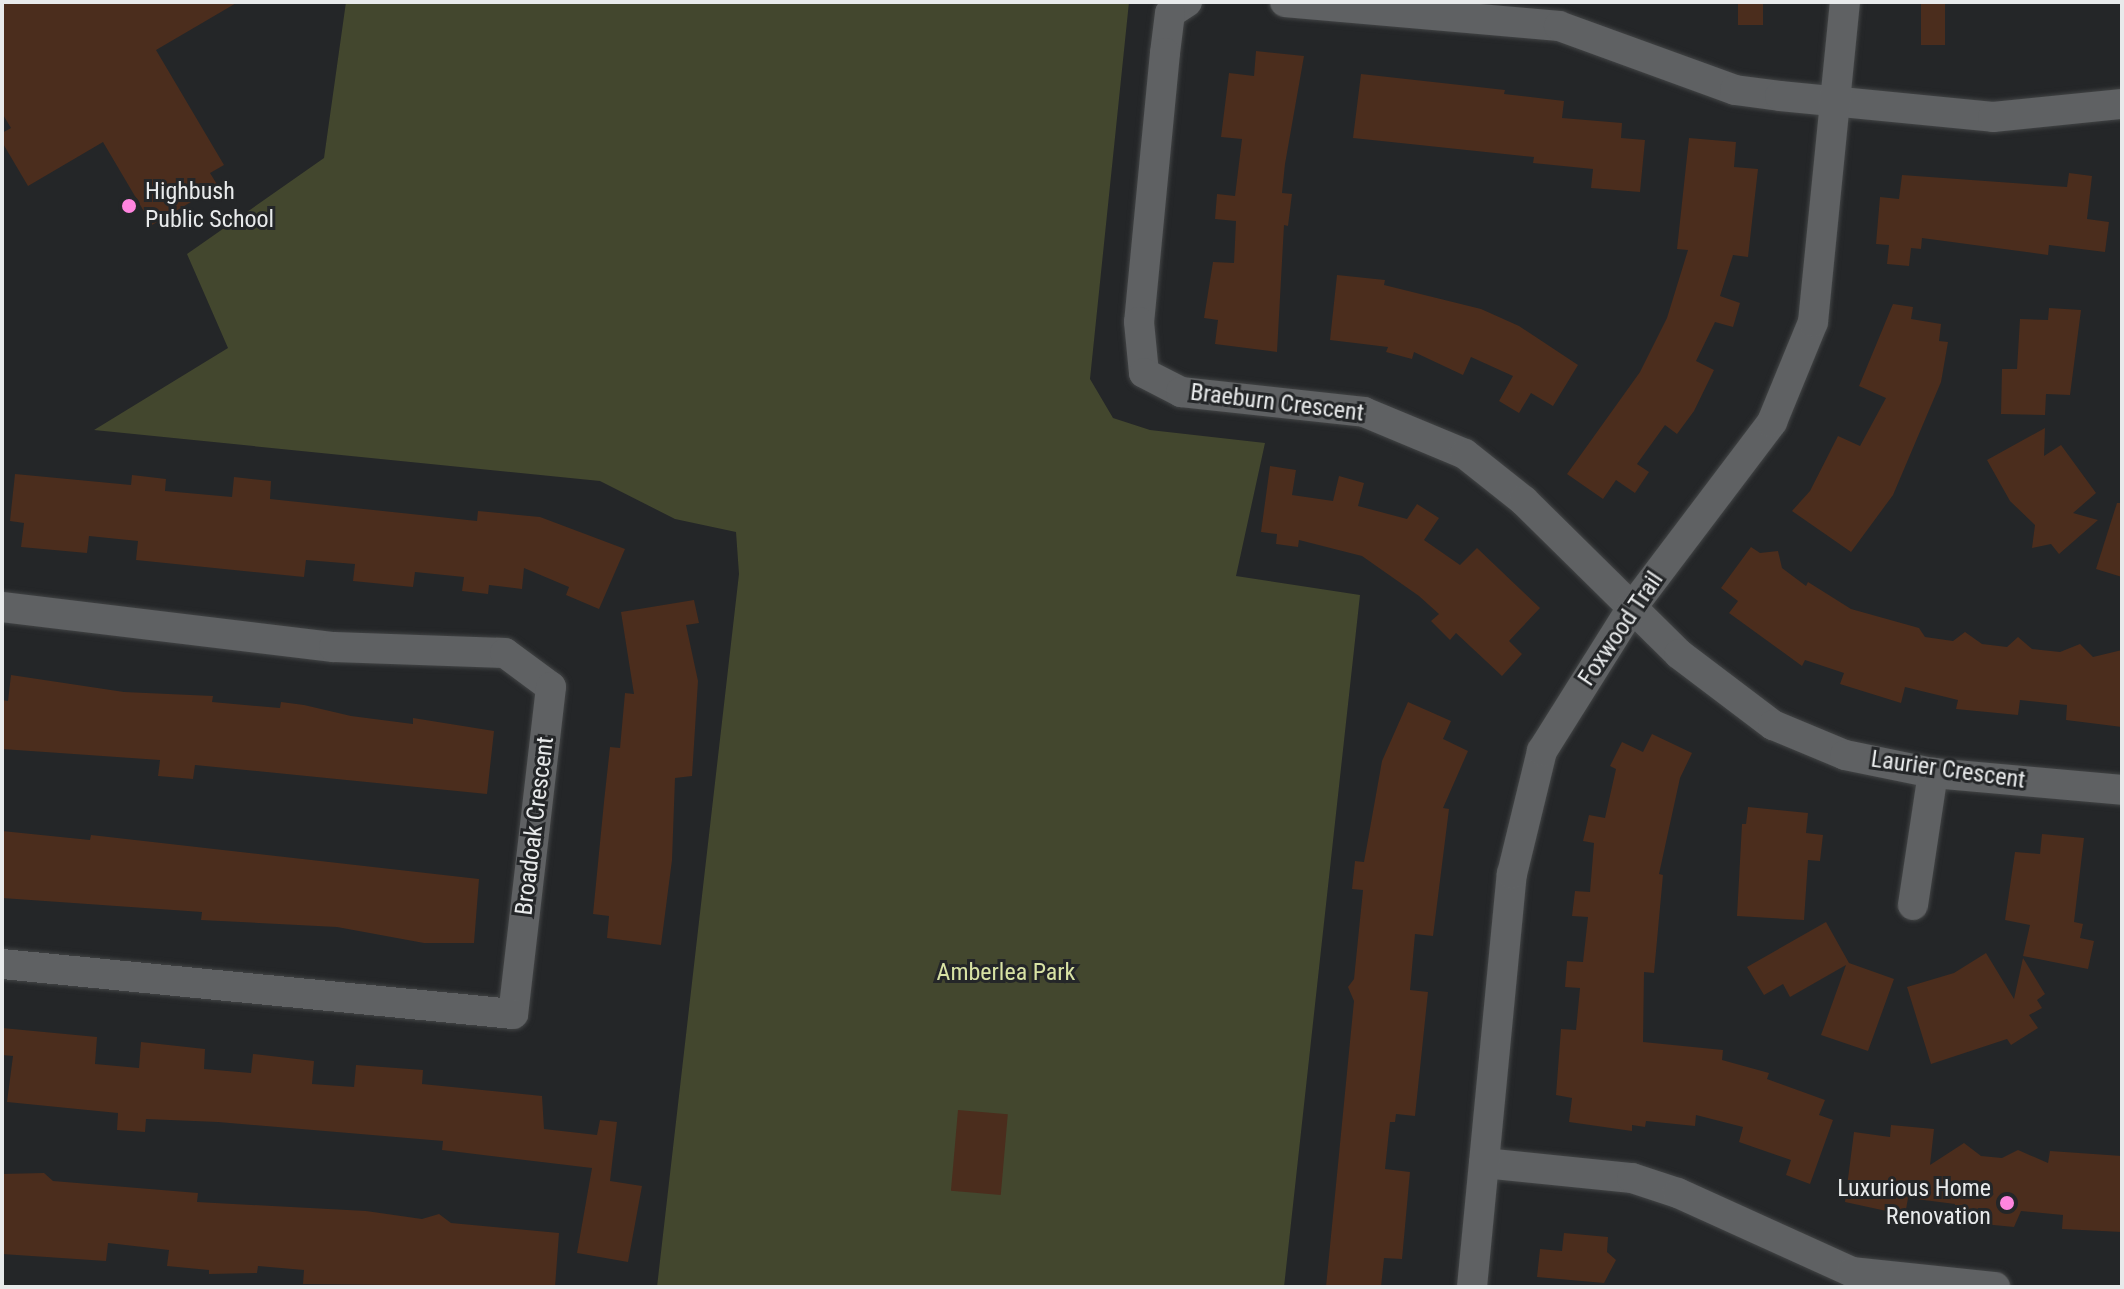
<!DOCTYPE html>
<style>
body{margin:0}
#map{position:relative;width:2124px;height:1289px;overflow:hidden;background:#242628;font-family:"Roboto Condensed",sans-serif}
div>[style]{position:absolute}
[style*='--x']{left:calc(var(--x)*1px);top:calc(var(--y)*1px);width:calc(var(--w)*1px);rotate:calc(var(--a)*1deg)}
.green>*{inset:0;background:#43472e}
.building>*{inset:0;background:#4b2d1d;transform-origin:0 0}
.roads{filter:drop-shadow(0 0 2px #424445) drop-shadow(0 0 2px #424445)}
.minor>*{height:30px;margin:-15px;padding:0 15px;transform-origin:15px;border-radius:15px;background:#5f6163}
.dots>*{width:22px;height:22px;translate:-50% -50%;box-sizing:border-box;border:4px solid #242628;border-radius:50%}
span{translate:-50% -50%;white-space:nowrap;text-align:center;line-height:1.15;-webkit-text-stroke:6px #242628;paint-order:stroke}
.poi-label{font-size:24px;color:#e8eaeb}
.left{translate:0 -50%;text-align:left}
.right{translate:-100% -50%;text-align:right}
.street-label{font-size:24px;color:#e8eaeb}
.park-label{font-size:24px;color:#d8e2a4}
.frame{position:absolute;inset:0;border:4px solid #e8eaeb;pointer-events:none}
</style>
<div id="map">
<div class="green">
<i style="clip-path:polygon(346px 2px,1129px 2px,1090px 379px,1113px 418px,1150px 430px,1265px 443px,1236px 576px,1360px 595px,1284px 1287px,657px 1287px,739px 574px,736px 532px,675px 519px,600px 481px,94px 430px,228px 348px,187px 254px,324px 158px)"></i>
</div>
<div class="building">
<i style="clip-path:polygon(2px 2px,238px 2px,156px 50px,224px 165px,210px 173px,218px 186px,152px 225px,103px 142px,28px 186px,2px 142px,2px 133px,11px 128px,2px 113px)"></i>
<i style="left:1738px;top:2px;width:25px;height:23px"></i>
<i style="left:1921px;top:2px;width:24px;height:43px"></i>
<i style="clip-path:polygon(1256px 51px,1304px 56px,1285px 164px,1282px 193px,1292px 194px,1288px 226px,1284px 225px,1277px 352px,1215px 344px,1218px 320px,1204px 318px,1213px 262px,1234px 263px,1236px 221px,1215px 219px,1217px 194px,1235px 196px,1242px 139px,1221px 137px,1229px 73px,1254px 76px)"></i>
<i style="clip-path:polygon(1361px 74px,1505px 90px,1504px 94px,1564px 101px,1562px 118px,1622px 123px,1621px 138px,1645px 140px,1640px 192px,1591px 188px,1593px 169px,1533px 163px,1534px 157px,1353px 138px)"></i>
<i style="clip-path:polygon(1689px 138px,1736px 142px,1734px 167px,1758px 169px,1748px 257px,1733px 255px,1720px 296px,1740px 303px,1733px 327px,1715px 322px,1696px 361px,1714px 370px,1694px 411px,1677px 434px,1665px 425px,1637px 464px,1649px 472px,1635px 493px,1616px 480px,1603px 499px,1567px 474px,1640px 372px,1667px 318px,1688px 250px,1677px 249px)"></i>
<i style="clip-path:polygon(2069px 173px,2092px 176px,2087px 219px,2109px 222px,2105px 252px,2049px 245px,2048px 255px,1922px 238px,1921px 249px,1911px 248px,1909px 266px,1887px 264px,1889px 245px,1876px 244px,1880px 197px,1899px 199px,1902px 175px,2067px 187px)"></i>
<i style="clip-path:polygon(1337px 275px,1385px 280px,1384px 285px,1481px 309px,1519px 326px,1578px 365px,1553px 406px,1531px 393px,1519px 413px,1499px 401px,1513px 376px,1471px 357px,1463px 375px,1414px 352px,1412px 359px,1386px 352px,1388px 347px,1330px 340px)"></i>
<i style="clip-path:polygon(1893px 304px,1913px 307px,1911px 319px,1941px 324px,1939px 341px,1948px 342px,1941px 382px,1893px 495px,1851px 552px,1792px 511px,1810px 491px,1838px 436px,1860px 446px,1886px 398px,1859px 386px)"></i>
<i style="clip-path:polygon(2049px 308px,2081px 310px,2070px 395px,2046px 394px,2045px 415px,2001px 414px,2002px 369px,2017px 369px,2020px 319px,2048px 320px)"></i>
<i style="clip-path:polygon(2045px 428px,2044px 456px,2061px 445px,2096px 493px,2073px 513px,2098px 520px,2059px 554px,2051px 544px,2032px 548px,2035px 525px,2010px 501px,1987px 460px)"></i>
<i style="clip-path:polygon(1270px 466px,1296px 470px,1292px 495px,1333px 501px,1339px 476px,1364px 483px,1358px 506px,1407px 519px,1417px 504px,1439px 518px,1424px 540px,1460px 565px,1477px 548px,1540px 608px,1509px 641px,1522px 654px,1502px 676px,1456px 633px,1450px 640px,1431px 621px,1439px 614px,1419px 596px,1362px 556px,1299px 540px,1298px 547px,1276px 544px,1277px 534px,1261px 532px)"></i>
<i style="clip-path:polygon(15px 474px,131px 485px,132px 475px,166px 479px,165px 491px,232px 497px,234px 477px,271px 481px,270px 499px,477px 521px,478px 511px,540px 517px,625px 549px,599px 609px,566px 595px,569px 587px,524px 568px,522px 589px,489px 585px,488px 594px,462px 591px,464px 577px,415px 572px,413px 587px,353px 581px,355px 564px,306px 560px,304px 577px,136px 560px,138px 541px,89px 536px,87px 553px,21px 547px,24px 523px,10px 521px)"></i>
<i style="clip-path:polygon(2117px 503px,2122px 503px,2122px 577px,2096px 569px)"></i>
<i style="clip-path:polygon(1751px 547px,1760px 553px,1778px 551px,1782px 568px,1806px 586px,1808px 582px,1851px 609px,1919px 628px,1925px 637px,1953px 641px,1965px 632px,1982px 644px,2007px 647px,2018px 637px,2032px 649px,2060px 652px,2080px 644px,2093px 657px,2122px 650px,2122px 727px,2066px 720px,2067px 705px,2020px 700px,2018px 715px,1956px 709px,1958px 700px,1905px 687px,1901px 703px,1840px 684px,1844px 673px,1805px 660px,1802px 666px,1729px 613px,1738px 601px,1721px 588px)"></i>
<i style="clip-path:polygon(694px 600px,699px 623px,686px 625px,698px 681px,692px 776px,675px 778px,672px 860px,661px 945px,607px 938px,609px 916px,593px 914px,604px 802px,610px 747px,620px 748px,625px 693px,634px 694px,621px 612px)"></i>
<i style="clip-path:polygon(11px 675px,124px 692px,213px 696px,212px 702px,280px 708px,281px 702px,304px 705px,351px 716px,413px 724px,413px 718px,494px 731px,487px 794px,195px 765px,193px 779px,158px 776px,160px 760px,2px 749px,2px 700px,8px 701px)"></i>
<i style="clip-path:polygon(1408px 702px,1451px 721px,1443px 739px,1468px 751px,1443px 808px,1449px 809px,1433px 936px,1415px 934px,1410px 990px,1428px 992px,1415px 1116px,1396px 1114px,1395px 1122px,1390px 1122px,1385px 1169px,1410px 1172px,1402px 1259px,1384px 1258px,1381px 1287px,1326px 1287px,1354px 1001px,1348px 987px,1354px 979px,1363px 890px,1352px 889px,1355px 861px,1364px 862px,1382px 761px)"></i>
<i style="clip-path:polygon(1652px 734px,1692px 753px,1680px 778px,1659px 874px,1663px 875px,1654px 973px,1644px 972px,1643px 1042px,1723px 1050px,1722px 1060px,1769px 1073px,1767px 1079px,1825px 1100px,1819px 1115px,1833px 1120px,1810px 1184px,1786px 1175px,1791px 1160px,1739px 1142px,1743px 1127px,1696px 1115px,1695px 1126px,1646px 1121px,1645px 1127px,1632px 1125px,1632px 1131px,1569px 1122px,1572px 1098px,1556px 1095px,1561px 1029px,1576px 1030px,1580px 988px,1565px 987px,1567px 961px,1583px 962px,1588px 917px,1572px 916px,1575px 891px,1590px 892px,1594px 843px,1583px 841px,1589px 815px,1605px 818px,1616px 769px,1610px 766px,1622px 742px,1643px 752px)"></i>
<i style="clip-path:polygon(1748px 807px,1808px 813px,1806px 833px,1823px 835px,1820px 861px,1808px 860px,1804px 920px,1737px 916px,1742px 824px,1746px 824px)"></i>
<i style="clip-path:polygon(2px 831px,90px 840px,91px 835px,479px 879px,474px 943px,424px 943px,337px 927px,201px 920px,202px 912px,2px 898px)"></i>
<i style="clip-path:polygon(2042px 834px,2084px 838px,2074px 922px,2083px 924px,2080px 938px,2094px 941px,2088px 969px,2023px 956px,2030px 925px,2005px 920px,2015px 852px,2040px 854px)"></i>
<i style="clip-path:polygon(1826px 922px,1849px 963px,1894px 979px,1868px 1051px,1821px 1035px,1846px 965px,1790px 997px,1783px 984px,1764px 995px,1747px 967px)"></i>
<i style="clip-path:polygon(1986px 953px,2014px 999px,2023px 958px,2045px 994px,2037px 1000px,2042px 1008px,2029px 1015px,2038px 1028px,2011px 1045px,2007px 1039px,1931px 1064px,1907px 987px,1954px 973px)"></i>
<i style="clip-path:polygon(2px 1028px,97px 1037px,95px 1064px,139px 1068px,141px 1042px,205px 1049px,204px 1069px,251px 1073px,253px 1054px,314px 1061px,312px 1084px,354px 1087px,356px 1065px,423px 1070px,422px 1084px,542px 1096px,544px 1129px,597px 1135px,600px 1120px,617px 1122px,610px 1181px,642px 1186px,628px 1262px,577px 1253px,592px 1168px,442px 1150px,443px 1141px,218px 1122px,146px 1119px,145px 1132px,117px 1130px,118px 1113px,7px 1102px,13px 1056px,2px 1055px)"></i>
<i style="left:958px;top:1110px;width:50px;height:81px;rotate:5deg"></i>
<i style="clip-path:polygon(1891px 1125px,1934px 1129px,1930px 1165px,1964px 1143px,1981px 1156px,2002px 1158px,2018px 1150px,2048px 1163px,2050px 1151px,2122px 1156px,2122px 1232px,2062px 1229px,2063px 1215px,2021px 1211px,2014px 1227px,1953px 1221px,1955px 1204px,1908px 1198px,1905px 1215px,1845px 1202px,1854px 1132px,1890px 1137px)"></i>
<i style="clip-path:polygon(44px 1173px,53px 1181px,198px 1193px,197px 1202px,366px 1211px,422px 1219px,439px 1214px,451px 1223px,559px 1233px,555px 1287px,303px 1284px,304px 1270px,258px 1266px,257px 1273px,209px 1274px,209px 1270px,167px 1266px,169px 1250px,108px 1243px,106px 1261px,2px 1254px,2px 1174px)"></i>
<i style="clip-path:polygon(1564px 1233px,1608px 1237px,1607px 1252px,1616px 1260px,1604px 1283px,1537px 1277px,1540px 1249px,1562px 1251px)"></i>
</div>
<div class="roads">
<div class="minor">
<i style="--x:1187;--y:2;--w:20;--a:147"></i>
<i style="--x:1170;--y:13;--w:40;--a:97.1"></i>
<i style="--x:1165;--y:53;--w:270;--a:95.5"></i>
<i style="--x:1139;--y:322;--w:51;--a:84.4"></i>
<i style="--x:1144;--y:373;--w:42;--a:27.2"></i>
<i style="--x:1181;--y:392;--w:184;--a:6.2"></i>
<i style="--x:1364;--y:412;--w:109;--a:22.6"></i>
<i style="--x:1465;--y:454;--w:75;--a:38.5"></i>
<i style="--x:1524;--y:501;--w:218;--a:44.6"></i>
<i style="--x:1679;--y:654;--w:118;--a:37.1"></i>
<i style="--x:1773;--y:725;--w:78;--a:22.6"></i>
<i style="--x:1845;--y:755;--w:90;--a:11.6"></i>
<i style="--x:1933;--y:773;--w:190;--a:5.1"></i>
<i style="--x:1285;--y:2;--w:275;--a:5"></i>
<i style="--x:1559;--y:26;--w:187;--a:20"></i>
<i style="--x:1735;--y:90;--w:45;--a:7.6"></i>
<i style="--x:1780;--y:96;--w:214;--a:5.6"></i>
<i style="--x:1993;--y:117;--w:130;--a:-5.8"></i>
<i style="--x:2;--y:607;--w:334;--a:6.9"></i>
<i style="--x:334;--y:647;--w:171;--a:2"></i>
<i style="--x:505;--y:653;--w:57;--a:36.5"></i>
<i style="--x:551;--y:687;--w:329;--a:96.6"></i>
<i style="--x:513;--y:1014;--w:513;--a:-174.41"></i>
<i style="--x:1913;--y:905;--w:134;--a:-81.4"></i>
<i style="--x:1484;--y:1163;--w:149;--a:5.8"></i>
<i style="--x:1632;--y:1178;--w:48;--a:18.1"></i>
<i style="--x:1678;--y:1193;--w:191;--a:24.4"></i>
<i style="--x:1852;--y:1272;--w:144;--a:6"></i>
<i style="--x:1472;--y:1287;--w:415;--a:-84.5"></i>
<i style="--x:1512;--y:874;--w:127;--a:-76.3"></i>
<i style="--x:1542;--y:751;--w:171;--a:-57.9"></i>
<i style="--x:1633;--y:606;--w:231;--a:-52.9"></i>
<i style="--x:1772;--y:422;--w:108;--a:-67.7"></i>
<i style="--x:1813;--y:322;--w:322;--a:-84.3"></i>
</div>
</div>
<div class="dots">
<i style="left:129px;top:206px;background:#ff85df"></i>
<i style="left:2007px;top:1203px;background:#ff85df"></i>
</div>
<div class="poi-label">
<span class="left" style="left:145px;top:206px">Highbush<br>Public School</span>
<span class="right" style="left:1991px;top:1203px">Luxurious Home<br>Renovation</span>
</div>
<div class="street-label">
<span style="left:1277px;top:403px;rotate:7deg">Braeburn Crescent</span>
<span style="left:1621px;top:629px;rotate:-56deg">Foxwood Trail</span>
<span style="left:1948px;top:770px;rotate:8deg">Laurier Crescent</span>
<span style="left:535px;top:826px;rotate:-83deg">Broadoak Crescent</span>
</div>
<div class="park-label">
<span style="left:1006px;top:973px">Amberlea Park</span>
</div>
<div class="frame"></div>
</div>
